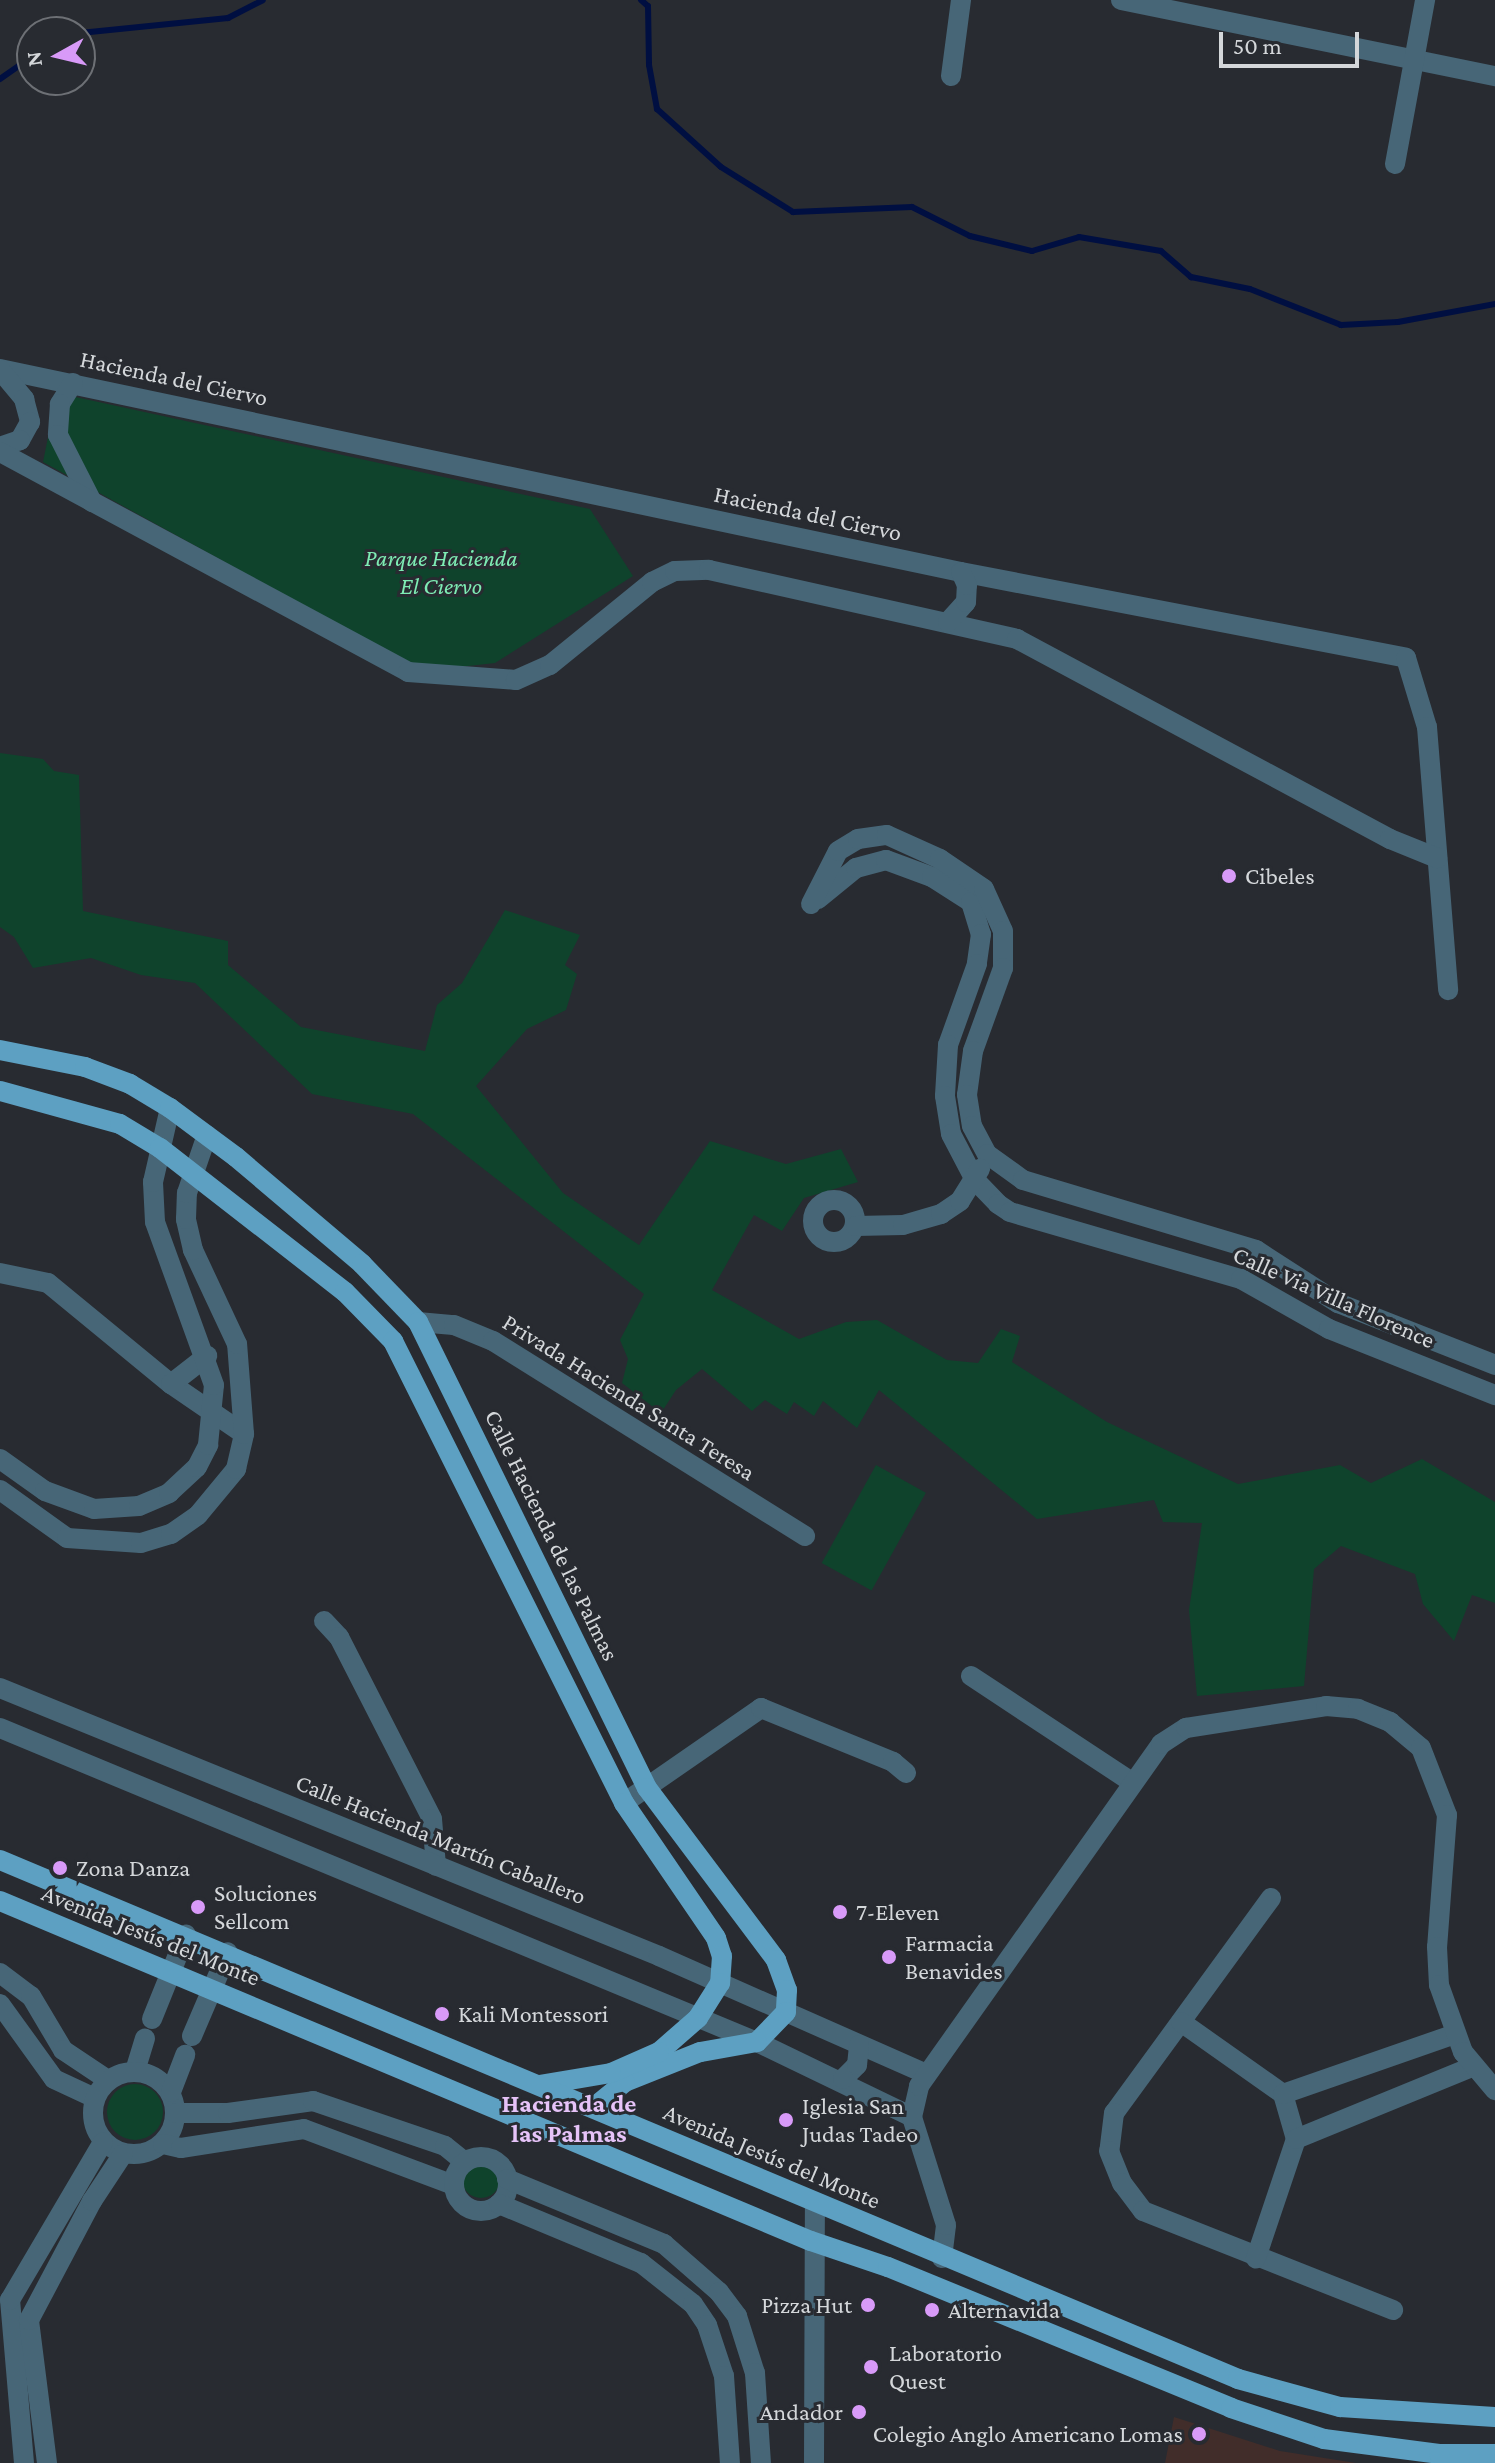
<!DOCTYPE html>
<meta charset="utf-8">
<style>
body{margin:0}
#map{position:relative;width:1495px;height:2463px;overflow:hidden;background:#282b31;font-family:"Crimson Pro",serif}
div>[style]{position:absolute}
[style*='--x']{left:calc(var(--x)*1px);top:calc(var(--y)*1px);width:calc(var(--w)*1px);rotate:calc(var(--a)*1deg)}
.education>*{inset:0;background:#412d2a}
.green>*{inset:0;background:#0f432c;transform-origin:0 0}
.round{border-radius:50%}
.stream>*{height:6px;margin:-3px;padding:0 3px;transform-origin:3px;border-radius:3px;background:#000f41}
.minor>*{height:20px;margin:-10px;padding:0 10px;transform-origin:10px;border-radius:10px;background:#476677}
.minor>.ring{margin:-10px;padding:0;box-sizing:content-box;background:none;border:20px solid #476677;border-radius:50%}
.major>*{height:20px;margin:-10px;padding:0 10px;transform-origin:10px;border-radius:10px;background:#5da0c2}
.dots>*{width:22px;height:22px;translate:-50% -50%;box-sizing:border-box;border:4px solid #282b31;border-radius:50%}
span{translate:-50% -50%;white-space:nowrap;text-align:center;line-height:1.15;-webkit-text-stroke:6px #282b31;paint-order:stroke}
.street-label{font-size:24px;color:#d4d7da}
.park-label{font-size:24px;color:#7eecb4;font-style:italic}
.poi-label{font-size:24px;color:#d4d7da}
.left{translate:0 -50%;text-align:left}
.right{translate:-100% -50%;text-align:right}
.neighbourhood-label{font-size:26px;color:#e6c3f8;font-weight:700}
.north{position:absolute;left:16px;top:16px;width:80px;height:80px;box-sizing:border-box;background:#282b31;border:2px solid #6d7075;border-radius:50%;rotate:262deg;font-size:22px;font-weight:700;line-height:32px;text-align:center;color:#d4d7da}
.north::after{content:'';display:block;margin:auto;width:28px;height:36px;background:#d89af8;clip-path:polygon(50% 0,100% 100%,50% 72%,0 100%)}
.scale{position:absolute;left:1219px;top:32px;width:140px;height:36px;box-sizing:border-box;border:4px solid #d4d7da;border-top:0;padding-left:10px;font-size:24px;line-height:28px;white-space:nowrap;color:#d4d7da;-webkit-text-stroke:6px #282b31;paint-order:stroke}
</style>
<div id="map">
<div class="education">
<i style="clip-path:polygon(1174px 2417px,1280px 2451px,1356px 2463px,1165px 2463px)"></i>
</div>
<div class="green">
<i style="clip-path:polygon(57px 393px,590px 509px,633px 576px,495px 663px,423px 671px,43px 462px)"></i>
<i style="clip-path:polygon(0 753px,43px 759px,54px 771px,79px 775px,83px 911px,228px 941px,228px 965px,301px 1027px,425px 1051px,437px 1005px,462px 983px,505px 910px,580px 935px,565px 965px,577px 974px,566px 1010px,527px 1029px,476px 1086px,563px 1193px,639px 1245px,710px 1141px,786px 1164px,841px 1149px,858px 1182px,804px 1198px,782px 1231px,754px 1215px,712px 1290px,799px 1339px,846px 1322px,877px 1320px,947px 1360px,978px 1363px,1001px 1329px,1020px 1336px,1012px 1362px,1107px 1422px,1238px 1484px,1340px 1465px,1371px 1483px,1422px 1459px,1495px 1502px,1495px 1603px,1472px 1595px,1454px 1641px,1423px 1604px,1415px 1574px,1341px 1546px,1314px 1569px,1304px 1686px,1197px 1696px,1189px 1610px,1202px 1523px,1163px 1522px,1154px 1500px,1037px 1519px,879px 1390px,857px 1428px,823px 1401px,814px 1416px,794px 1402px,787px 1414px,765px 1400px,752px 1411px,702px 1369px,676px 1390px,661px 1413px,622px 1383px,628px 1359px,620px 1340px,644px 1294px,413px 1114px,312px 1094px,195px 983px,141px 975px,91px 958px,33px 968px,14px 937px,0 927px)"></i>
<i style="left:876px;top:1465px;width:57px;height:112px;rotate:29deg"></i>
<i class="round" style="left:107px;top:2084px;width:56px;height:56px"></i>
<i class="round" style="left:462px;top:2160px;width:38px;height:38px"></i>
</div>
<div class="stream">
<i style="--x:641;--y:0;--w:9;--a:41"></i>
<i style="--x:648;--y:6;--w:59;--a:89"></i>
<i style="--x:649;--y:65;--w:45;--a:79.7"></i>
<i style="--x:657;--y:109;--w:86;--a:42.2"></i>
<i style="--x:721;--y:167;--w:85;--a:32"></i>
<i style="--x:793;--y:212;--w:119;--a:-2.4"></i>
<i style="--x:912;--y:207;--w:65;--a:26.6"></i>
<i style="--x:970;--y:236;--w:64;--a:13.6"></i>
<i style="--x:1032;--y:251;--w:49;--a:-16.6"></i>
<i style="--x:1079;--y:237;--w:83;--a:9.7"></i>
<i style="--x:1161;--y:251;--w:40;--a:41"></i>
<i style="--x:1191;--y:277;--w:60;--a:11.5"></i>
<i style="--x:1250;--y:289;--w:98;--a:21.6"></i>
<i style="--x:1341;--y:325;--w:57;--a:-3"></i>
<i style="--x:1398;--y:322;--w:99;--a:-10.5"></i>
<i style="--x:80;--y:33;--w:149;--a:-5.8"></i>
<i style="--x:228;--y:18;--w:39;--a:-27"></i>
<i style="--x:0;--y:79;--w:39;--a:-35"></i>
</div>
<div class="minor">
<i style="--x:1121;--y:0;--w:382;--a:11.5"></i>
<i style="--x:951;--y:76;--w:77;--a:-82.5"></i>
<i style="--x:1395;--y:164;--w:167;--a:-79.6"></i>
<i style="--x:0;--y:369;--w:982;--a:11.93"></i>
<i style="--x:961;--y:572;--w:453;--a:10.9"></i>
<i style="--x:1406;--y:658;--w:72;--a:73.1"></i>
<i style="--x:1427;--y:727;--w:264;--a:85.4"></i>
<i style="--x:0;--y:370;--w:38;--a:50"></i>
<i style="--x:24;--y:399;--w:24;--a:75"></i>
<i style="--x:30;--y:422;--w:21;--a:119"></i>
<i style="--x:20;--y:440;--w:21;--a:161"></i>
<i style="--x:73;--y:383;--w:25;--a:122"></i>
<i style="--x:60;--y:404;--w:31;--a:94"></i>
<i style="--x:58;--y:435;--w:75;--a:63.1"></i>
<i style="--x:0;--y:452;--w:464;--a:28.3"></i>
<i style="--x:408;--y:672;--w:108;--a:4.2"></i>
<i style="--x:516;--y:680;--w:37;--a:-24"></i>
<i style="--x:550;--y:665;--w:132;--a:-39.1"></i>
<i style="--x:652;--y:582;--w:25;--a:-26"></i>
<i style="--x:675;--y:571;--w:34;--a:-2"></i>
<i style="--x:709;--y:570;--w:316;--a:12.6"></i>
<i style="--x:1017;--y:639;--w:423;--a:28.2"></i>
<i style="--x:1390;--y:839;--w:51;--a:22"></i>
<i style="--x:948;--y:622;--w:27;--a:-48"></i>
<i style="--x:966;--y:602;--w:17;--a:-87"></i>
<i style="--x:967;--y:585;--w:14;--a:-115"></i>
<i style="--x:818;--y:899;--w:49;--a:-39.2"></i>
<i style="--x:856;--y:868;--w:31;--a:-15"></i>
<i style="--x:886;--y:860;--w:49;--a:20.3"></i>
<i style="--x:932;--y:877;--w:46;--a:32.7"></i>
<i style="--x:971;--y:902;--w:34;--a:73"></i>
<i style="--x:981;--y:934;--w:30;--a:98"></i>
<i style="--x:977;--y:964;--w:86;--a:109.7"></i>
<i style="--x:948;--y:1045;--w:51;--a:93.4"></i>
<i style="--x:945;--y:1096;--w:38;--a:81"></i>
<i style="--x:951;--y:1134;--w:52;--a:62.4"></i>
<i style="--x:975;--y:1180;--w:33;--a:46"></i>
<i style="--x:998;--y:1204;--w:14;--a:34"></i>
<i style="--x:1010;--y:1212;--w:241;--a:16.2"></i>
<i style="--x:1241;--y:1279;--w:101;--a:29.6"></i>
<i style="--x:1329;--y:1329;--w:179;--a:21.7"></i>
<i style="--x:811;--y:904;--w:59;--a:-63"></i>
<i style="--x:838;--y:851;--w:23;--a:-31"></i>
<i style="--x:858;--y:839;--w:29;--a:-8"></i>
<i style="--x:887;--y:835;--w:58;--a:24.4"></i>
<i style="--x:940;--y:859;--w:53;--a:34.3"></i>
<i style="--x:984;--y:889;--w:46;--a:65.7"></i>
<i style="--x:1003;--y:931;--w:37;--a:90"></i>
<i style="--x:1003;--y:968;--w:88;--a:109.9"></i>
<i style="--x:973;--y:1051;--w:44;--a:97.8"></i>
<i style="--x:967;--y:1095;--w:31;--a:81"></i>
<i style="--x:972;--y:1126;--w:32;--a:62"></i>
<i style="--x:987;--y:1154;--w:44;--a:35.8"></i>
<i style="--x:1023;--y:1180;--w:243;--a:16.7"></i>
<i style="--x:1256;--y:1250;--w:98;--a:32.9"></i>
<i style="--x:1338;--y:1303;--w:169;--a:21.5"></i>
<i class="ring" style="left:813px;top:1200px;width:22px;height:22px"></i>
<i style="--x:856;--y:1226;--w:47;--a:-1.2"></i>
<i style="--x:903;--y:1225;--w:40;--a:-16"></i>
<i style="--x:941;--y:1214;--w:23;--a:-34"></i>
<i style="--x:960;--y:1201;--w:38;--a:-58"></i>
<i style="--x:0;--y:1273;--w:49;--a:11.8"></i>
<i style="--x:48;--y:1283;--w:159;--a:39.4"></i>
<i style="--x:171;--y:1384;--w:88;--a:34.4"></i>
<i style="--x:418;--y:1322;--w:36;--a:5"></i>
<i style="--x:454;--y:1325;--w:42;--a:22.3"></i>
<i style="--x:493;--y:1341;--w:368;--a:32"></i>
<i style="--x:171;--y:1384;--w:46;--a:-37.9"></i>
<i style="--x:0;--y:1459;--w:55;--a:35.4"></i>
<i style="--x:45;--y:1491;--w:52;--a:20.2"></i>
<i style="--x:94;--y:1509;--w:45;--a:-3.8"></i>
<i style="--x:139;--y:1506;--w:33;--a:-23"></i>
<i style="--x:169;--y:1493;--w:38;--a:-43"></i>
<i style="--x:197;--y:1467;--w:25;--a:-63"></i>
<i style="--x:208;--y:1445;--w:60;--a:-84.3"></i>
<i style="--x:214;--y:1385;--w:173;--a:-109.9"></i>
<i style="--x:155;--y:1222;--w:40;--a:-92.9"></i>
<i style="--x:153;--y:1182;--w:76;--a:-77.1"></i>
<i style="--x:0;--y:1490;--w:82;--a:35.6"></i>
<i style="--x:67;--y:1538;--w:74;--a:3.9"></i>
<i style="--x:141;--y:1543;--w:31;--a:-17"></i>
<i style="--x:171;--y:1534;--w:33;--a:-35"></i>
<i style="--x:198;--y:1515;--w:60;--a:-50.4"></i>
<i style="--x:236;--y:1469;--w:36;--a:-77"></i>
<i style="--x:244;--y:1434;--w:90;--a:-94.4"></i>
<i style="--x:237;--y:1344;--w:104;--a:-115.1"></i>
<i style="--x:193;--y:1250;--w:32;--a:-103"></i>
<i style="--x:186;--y:1219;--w:26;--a:-88"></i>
<i style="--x:187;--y:1193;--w:61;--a:-71"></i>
<i style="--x:324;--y:1621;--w:22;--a:47"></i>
<i style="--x:339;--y:1637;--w:204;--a:62.9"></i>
<i style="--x:432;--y:1819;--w:47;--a:85.1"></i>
<i style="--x:971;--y:1676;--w:194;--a:33.4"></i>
<i style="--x:0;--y:1688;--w:711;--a:22.13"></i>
<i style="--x:659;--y:1956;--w:292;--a:23.8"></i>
<i style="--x:0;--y:1728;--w:820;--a:22.53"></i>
<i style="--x:757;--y:2042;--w:172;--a:25.8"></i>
<i style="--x:624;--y:1803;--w:167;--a:-34.7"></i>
<i style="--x:761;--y:1708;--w:143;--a:22.2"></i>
<i style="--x:893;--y:1762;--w:17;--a:40"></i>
<i style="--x:1271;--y:1898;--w:266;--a:126.1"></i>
<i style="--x:1114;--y:2113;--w:38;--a:97"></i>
<i style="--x:1109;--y:2151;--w:35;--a:68"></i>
<i style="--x:1122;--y:2183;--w:35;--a:53"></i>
<i style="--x:1143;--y:2211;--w:269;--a:21.6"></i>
<i style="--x:0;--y:1973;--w:39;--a:37"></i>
<i style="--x:31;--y:1996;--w:63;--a:59.3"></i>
<i style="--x:63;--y:2050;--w:54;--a:33.7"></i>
<i style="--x:0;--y:2004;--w:92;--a:54.2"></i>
<i style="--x:54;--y:2079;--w:45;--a:24.9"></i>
<i style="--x:152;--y:2019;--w:91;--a:-68"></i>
<i style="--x:1181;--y:2022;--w:125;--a:35.2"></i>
<i style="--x:1283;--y:2094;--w:47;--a:73.9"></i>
<i style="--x:1296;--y:2139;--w:126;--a:108.6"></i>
<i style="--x:192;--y:2036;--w:91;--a:-66.8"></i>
<i style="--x:135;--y:2071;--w:34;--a:-73"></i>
<i class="ring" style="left:93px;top:2072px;width:62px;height:62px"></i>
<i style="--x:843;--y:2079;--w:20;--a:-45"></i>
<i style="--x:857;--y:2065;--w:20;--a:-84"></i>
<i style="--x:171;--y:2092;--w:40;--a:-69"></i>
<i style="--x:1283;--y:2094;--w:182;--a:-19.2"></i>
<i style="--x:176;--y:2113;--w:52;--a:0"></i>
<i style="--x:228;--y:2113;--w:86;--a:-8"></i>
<i style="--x:313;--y:2101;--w:139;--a:18.8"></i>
<i style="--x:445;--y:2146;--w:26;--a:39"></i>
<i style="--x:1296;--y:2139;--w:192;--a:-22.3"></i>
<i style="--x:163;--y:2144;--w:18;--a:13"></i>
<i style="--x:181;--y:2148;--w:124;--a:-8.8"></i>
<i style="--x:304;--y:2129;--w:160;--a:20.5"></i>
<i class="ring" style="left:454px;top:2157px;width:34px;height:34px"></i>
<i style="--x:507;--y:2179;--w:170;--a:22.5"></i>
<i style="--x:664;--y:2244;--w:73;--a:41.1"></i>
<i style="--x:719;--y:2292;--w:30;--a:53"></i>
<i style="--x:737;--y:2316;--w:60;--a:72.5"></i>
<i style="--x:755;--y:2373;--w:90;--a:86.2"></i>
<i style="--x:499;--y:2204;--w:154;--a:22.6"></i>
<i style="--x:641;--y:2263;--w:66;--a:38.3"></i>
<i style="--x:693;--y:2304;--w:25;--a:56"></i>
<i style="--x:707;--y:2325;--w:54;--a:71.6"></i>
<i style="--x:724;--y:2376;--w:87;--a:86.1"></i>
<i style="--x:942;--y:2258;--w:33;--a:-83"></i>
<i style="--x:946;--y:2225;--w:113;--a:-107.5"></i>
<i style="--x:912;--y:2117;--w:32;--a:-77"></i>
<i style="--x:919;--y:2086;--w:419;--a:-54.7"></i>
<i style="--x:1161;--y:1744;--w:30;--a:-33"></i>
<i style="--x:1186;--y:1728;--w:142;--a:-8.9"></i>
<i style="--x:1326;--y:1706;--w:32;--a:5"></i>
<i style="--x:1358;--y:1709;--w:35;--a:22"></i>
<i style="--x:1390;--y:1722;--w:40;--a:40"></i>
<i style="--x:1421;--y:1748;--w:72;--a:68.8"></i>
<i style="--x:1447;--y:1815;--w:132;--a:94.3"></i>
<i style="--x:1437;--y:1947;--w:38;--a:87"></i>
<i style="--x:1439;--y:1985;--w:71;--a:70.3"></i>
<i style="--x:1463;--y:2052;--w:50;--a:49.9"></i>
<i style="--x:24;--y:2463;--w:164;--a:-94.9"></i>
<i style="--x:10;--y:2300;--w:183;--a:-59.5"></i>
<i style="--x:47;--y:2463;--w:144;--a:-97.2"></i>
<i style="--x:29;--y:2320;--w:135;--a:-62.1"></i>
<i style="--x:92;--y:2201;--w:56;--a:-56.6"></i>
<i style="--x:814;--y:2463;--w:260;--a:-89.8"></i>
</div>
<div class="major">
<i style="--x:0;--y:1050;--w:87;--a:11.3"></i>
<i style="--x:85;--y:1067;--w:48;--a:20.7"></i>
<i style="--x:130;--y:1084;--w:47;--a:31"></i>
<i style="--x:170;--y:1108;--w:82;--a:36.6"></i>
<i style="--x:236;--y:1157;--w:165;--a:40.3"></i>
<i style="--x:362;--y:1264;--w:81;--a:46"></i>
<i style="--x:418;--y:1322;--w:519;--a:63.83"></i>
<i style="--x:647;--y:1788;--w:215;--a:53.1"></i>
<i style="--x:776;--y:1960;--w:32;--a:70"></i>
<i style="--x:787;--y:1990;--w:22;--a:93"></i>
<i style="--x:786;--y:2012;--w:42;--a:134"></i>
<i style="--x:757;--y:2042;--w:58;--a:170"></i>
<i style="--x:700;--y:2052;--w:81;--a:158.2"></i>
<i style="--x:625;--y:2082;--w:40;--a:141"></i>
<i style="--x:0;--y:1091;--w:124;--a:15.4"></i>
<i style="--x:120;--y:1124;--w:47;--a:31"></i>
<i style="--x:160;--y:1148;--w:234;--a:37.9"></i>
<i style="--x:345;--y:1292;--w:69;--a:45.6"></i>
<i style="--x:393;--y:1341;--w:517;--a:63.43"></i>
<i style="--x:624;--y:1803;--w:163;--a:55.7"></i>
<i style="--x:716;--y:1938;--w:19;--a:72"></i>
<i style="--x:722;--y:1956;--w:27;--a:94"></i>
<i style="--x:720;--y:1983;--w:41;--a:122.2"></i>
<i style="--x:698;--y:2018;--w:52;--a:138.9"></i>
<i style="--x:659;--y:2052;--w:52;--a:156.4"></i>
<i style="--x:611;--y:2073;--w:73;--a:170.5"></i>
<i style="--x:0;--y:1860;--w:1342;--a:22.74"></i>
<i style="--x:1238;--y:2379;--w:106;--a:15.4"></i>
<i style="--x:1340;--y:2407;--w:155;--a:3.7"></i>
<i style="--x:0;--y:1901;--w:879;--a:22.75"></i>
<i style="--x:811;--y:2241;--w:81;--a:18.7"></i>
<i style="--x:888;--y:2267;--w:371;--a:22.3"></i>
<i style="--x:1231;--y:2408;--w:98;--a:18.4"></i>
<i style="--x:1324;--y:2439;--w:116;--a:7.4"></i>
<i style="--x:1439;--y:2454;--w:56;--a:0"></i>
</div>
<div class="dots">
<i style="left:1229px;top:876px;background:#d89af8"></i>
<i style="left:60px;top:1868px;background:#d89af8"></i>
<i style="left:198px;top:1907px;background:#d89af8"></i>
<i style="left:840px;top:1912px;background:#d89af8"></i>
<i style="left:889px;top:1957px;background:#d89af8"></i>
<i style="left:442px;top:2014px;background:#d89af8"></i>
<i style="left:786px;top:2120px;background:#d89af8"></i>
<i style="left:868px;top:2305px;background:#d89af8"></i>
<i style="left:932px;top:2310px;background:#d89af8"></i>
<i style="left:871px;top:2367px;background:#d89af8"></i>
<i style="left:859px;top:2412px;background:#d89af8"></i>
<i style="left:1199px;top:2434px;background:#d89af8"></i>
</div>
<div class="street-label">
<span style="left:174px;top:378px;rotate:12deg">Hacienda del Ciervo</span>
<span style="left:808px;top:513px;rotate:12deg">Hacienda del Ciervo</span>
<span style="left:1334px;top:1297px;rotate:24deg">Calle Via Villa Florence</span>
<span style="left:629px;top:1397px;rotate:32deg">Privada Hacienda Santa Teresa</span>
<span style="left:552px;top:1535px;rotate:64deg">Calle Hacienda de las Palmas</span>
<span style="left:441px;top:1839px;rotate:22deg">Calle Hacienda Martín Caballero</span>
<span style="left:151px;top:1935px;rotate:22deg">Avenida Jesús del Monte</span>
<span style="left:772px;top:2156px;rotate:23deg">Avenida Jesús del Monte</span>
</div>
<div class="park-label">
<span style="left:441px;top:572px">Parque Hacienda<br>El Ciervo</span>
</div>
<div class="poi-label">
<span class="left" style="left:1245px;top:876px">Cibeles</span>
<span class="left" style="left:76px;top:1868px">Zona Danza</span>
<span class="left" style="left:214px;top:1907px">Soluciones<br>Sellcom</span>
<span class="left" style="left:856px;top:1912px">7-Eleven</span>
<span class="left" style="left:905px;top:1957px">Farmacia<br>Benavides</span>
<span class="left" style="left:458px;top:2014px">Kali Montessori</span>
<span class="left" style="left:802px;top:2120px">Iglesia San<br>Judas Tadeo</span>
<span class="right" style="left:852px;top:2305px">Pizza Hut</span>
<span class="left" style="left:948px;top:2310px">Alternavida</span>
<span class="left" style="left:889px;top:2367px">Laboratorio<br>Quest</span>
<span class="right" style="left:843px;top:2412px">Andador</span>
<span class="right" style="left:1183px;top:2434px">Colegio Anglo Americano Lomas</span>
</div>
<div class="neighbourhood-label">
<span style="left:569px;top:2119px">Hacienda de<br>las Palmas</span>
</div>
<div class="north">N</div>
<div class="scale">50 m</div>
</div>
